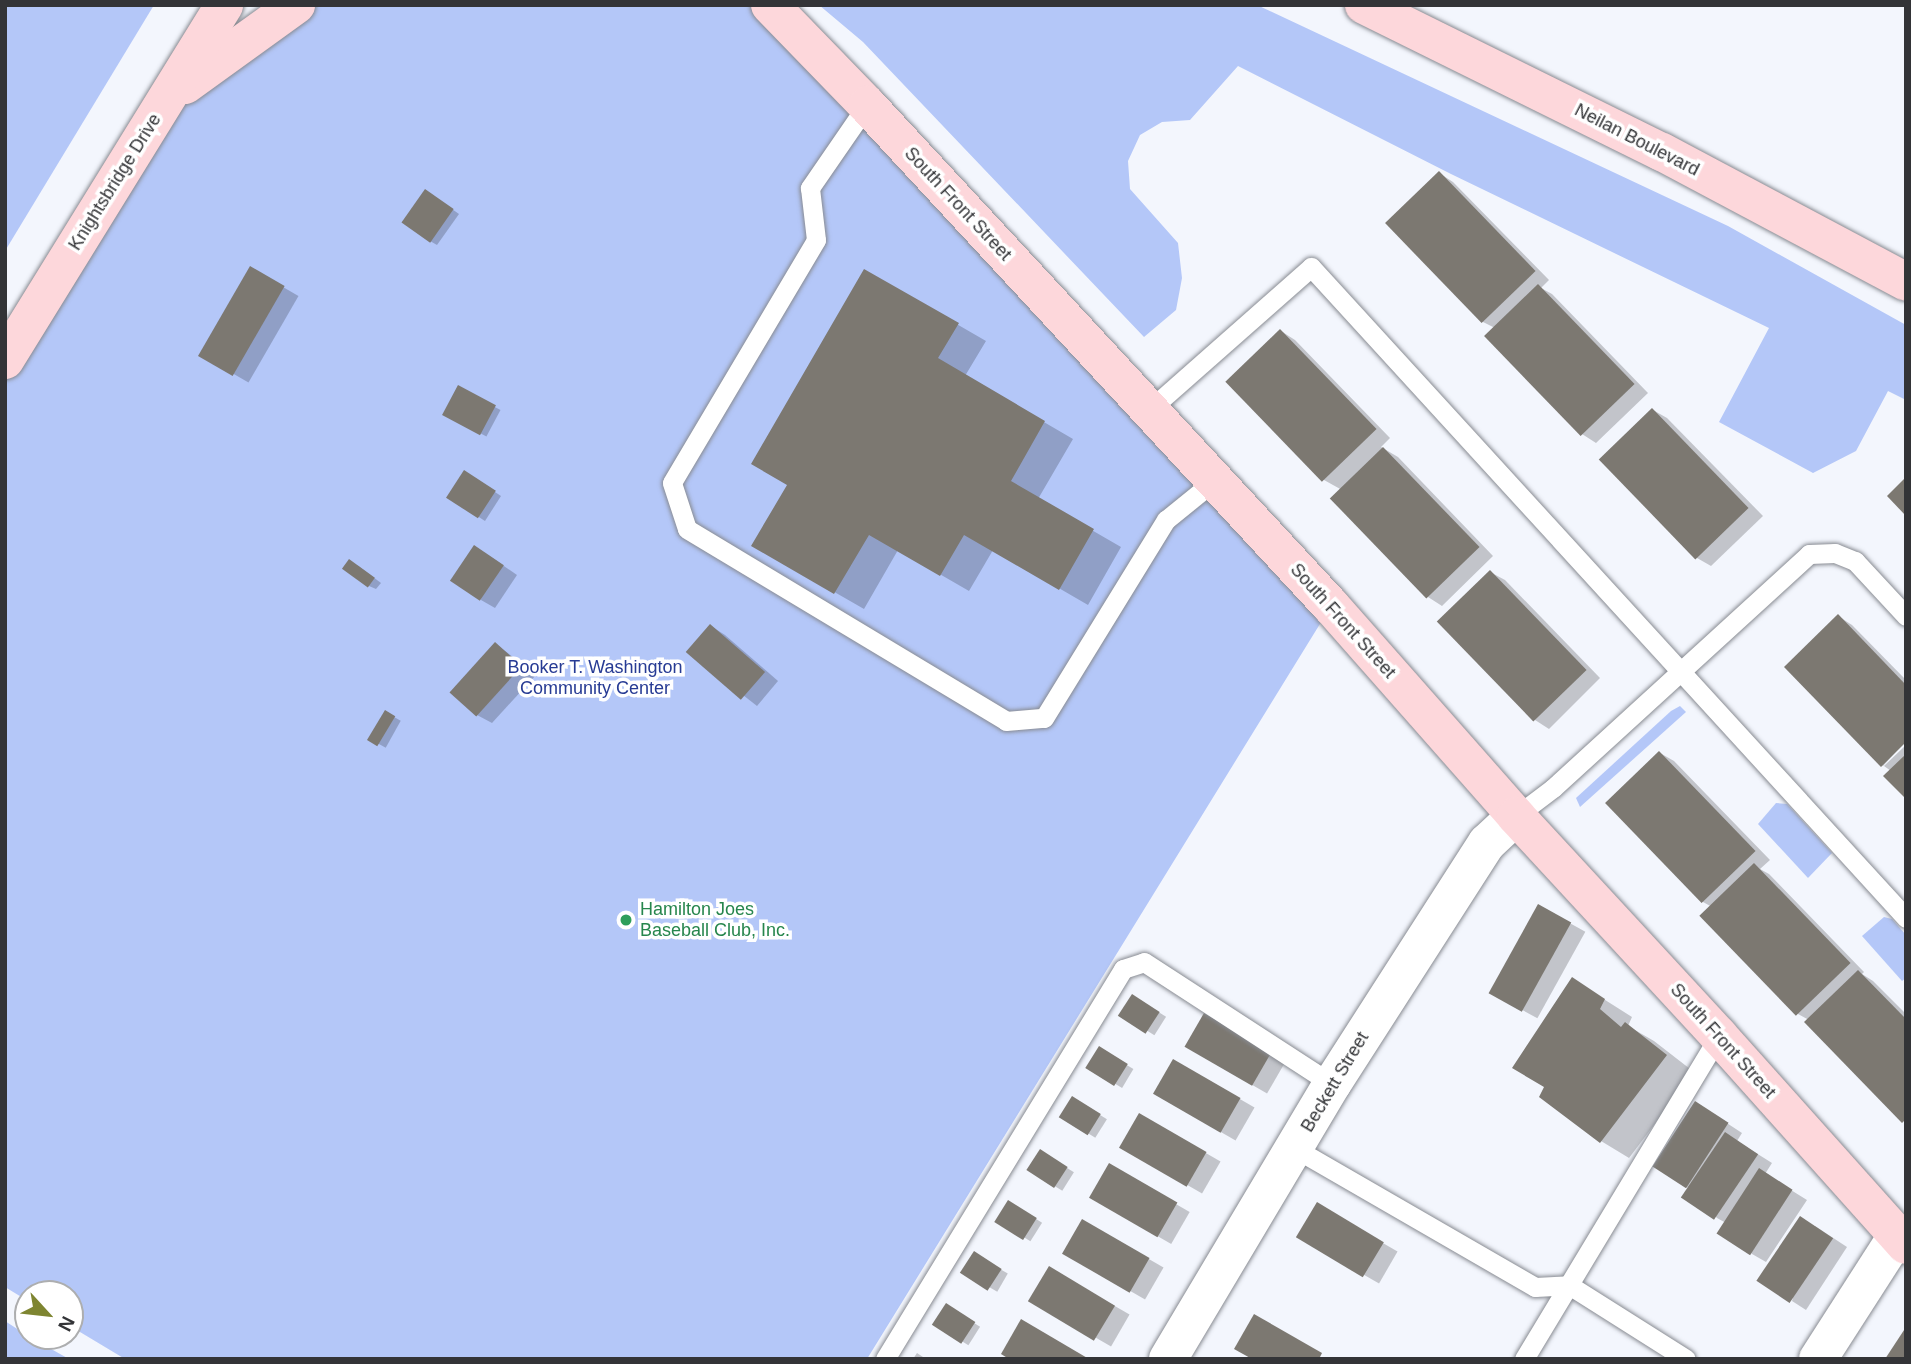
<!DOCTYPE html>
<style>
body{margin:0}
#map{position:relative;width:1911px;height:1364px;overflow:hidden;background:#f3f6fd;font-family:Helvetica,sans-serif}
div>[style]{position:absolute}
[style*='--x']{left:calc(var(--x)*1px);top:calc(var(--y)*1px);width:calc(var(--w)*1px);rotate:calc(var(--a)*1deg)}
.green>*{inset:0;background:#b4c7f8}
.shadow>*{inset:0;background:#0003;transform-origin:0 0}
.building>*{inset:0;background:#7c7871;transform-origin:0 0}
.roads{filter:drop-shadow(0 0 2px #888b92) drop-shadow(0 0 2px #888b92)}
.lane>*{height:19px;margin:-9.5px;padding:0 9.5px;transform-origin:9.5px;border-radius:9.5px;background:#fff}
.street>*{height:38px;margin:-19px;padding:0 19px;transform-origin:19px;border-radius:19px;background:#fff}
.secondary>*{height:38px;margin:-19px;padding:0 19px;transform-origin:19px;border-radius:19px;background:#fdd7db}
.dots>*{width:19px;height:19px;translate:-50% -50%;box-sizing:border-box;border:4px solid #fff;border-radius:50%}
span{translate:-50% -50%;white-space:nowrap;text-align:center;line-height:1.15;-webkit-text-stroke:7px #fff;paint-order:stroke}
.street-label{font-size:18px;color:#333437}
.park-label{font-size:18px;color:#273b94}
.leisure-label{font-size:18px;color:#27864d}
.left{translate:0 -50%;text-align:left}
.frame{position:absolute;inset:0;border:7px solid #333437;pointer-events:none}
.north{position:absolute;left:14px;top:1280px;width:70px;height:70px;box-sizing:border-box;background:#fff;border:2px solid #adaeaf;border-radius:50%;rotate:117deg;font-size:19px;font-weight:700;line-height:28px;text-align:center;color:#333437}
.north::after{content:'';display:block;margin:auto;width:24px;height:32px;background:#7e8531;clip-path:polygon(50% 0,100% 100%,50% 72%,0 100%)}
</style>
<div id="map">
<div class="green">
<i style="clip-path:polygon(5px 5px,154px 5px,5px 251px)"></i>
<i style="clip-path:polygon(296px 5px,770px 5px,1331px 606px,867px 1359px,125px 1359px,70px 1326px,70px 1294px,28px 1294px,28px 1301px,5px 1287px,5px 360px,166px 99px)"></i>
<i style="clip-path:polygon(819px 5px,1257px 5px,1728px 226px,1906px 325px,1906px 400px,1888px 391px,1856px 451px,1813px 473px,1719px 422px,1769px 328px,1451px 174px,1238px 66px,1190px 120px,1162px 122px,1140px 135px,1128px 161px,1130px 189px,1178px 243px,1182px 278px,1176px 310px,1144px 337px,863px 42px)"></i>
<i style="clip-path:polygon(1680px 706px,1686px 712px,1580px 807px,1576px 798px,1671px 711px)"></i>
<i style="clip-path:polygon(1776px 803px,1787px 804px,1832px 853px,1808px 878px,1758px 824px)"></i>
<i style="clip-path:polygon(1884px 917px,1892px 919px,1906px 935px,1906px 978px,1902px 981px,1862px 936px)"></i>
<i style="clip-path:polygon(5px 1321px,28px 1336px,69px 1359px,5px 1359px)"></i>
</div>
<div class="shadow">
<i style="clip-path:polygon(1439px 173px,1453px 182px,1549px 280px,1541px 288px,1552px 294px,1648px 393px,1596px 443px,1582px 434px,1495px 328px,1483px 322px)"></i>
<i style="clip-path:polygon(432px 195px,459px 214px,437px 245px,430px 241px)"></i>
<i style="left:250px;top:268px;width:56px;height:100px;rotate:30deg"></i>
<i style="clip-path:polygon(865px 271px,986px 341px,965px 376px,1073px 439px,1038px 499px,1121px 547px,1088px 605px,993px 550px,969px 591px,898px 550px,864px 609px,754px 546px,789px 484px)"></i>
<i style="clip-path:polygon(1281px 331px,1295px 340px,1390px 438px,1381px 447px,1398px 457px,1493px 556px,1442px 606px,1428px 597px,1342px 490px,1324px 480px)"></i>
<i style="left:459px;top:388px;width:47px;height:30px;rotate:28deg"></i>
<i style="clip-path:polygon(1653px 410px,1667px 418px,1763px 516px,1711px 566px,1697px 558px)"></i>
<i style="clip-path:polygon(471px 476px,501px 496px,485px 521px,448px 497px)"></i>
<i style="clip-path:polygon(488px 555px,517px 575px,495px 608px,481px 600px)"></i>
<i style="clip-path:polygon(357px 565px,381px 583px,376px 589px,369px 586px)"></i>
<i style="clip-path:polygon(1490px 572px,1505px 580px,1600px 678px,1549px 729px,1535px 720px)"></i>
<i style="clip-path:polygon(1838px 616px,1852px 625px,1906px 680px,1906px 740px,1883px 766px,1787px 667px)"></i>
<i style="clip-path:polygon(711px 626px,725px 635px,778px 681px,757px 706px,688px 652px)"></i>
<i style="clip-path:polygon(496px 644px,536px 675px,492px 723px,477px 715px)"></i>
<i style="left:385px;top:712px;width:18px;height:31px;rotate:29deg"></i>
<i style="clip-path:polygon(1906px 745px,1906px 796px,1891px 771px,1884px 766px)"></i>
<i style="clip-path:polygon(1660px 753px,1674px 761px,1770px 860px,1760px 869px,1769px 874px,1864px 972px,1862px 974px,1873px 981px,1906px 1014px,1906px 1123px,1809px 1020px,1798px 1014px,1712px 907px,1703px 902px)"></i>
<i style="left:1539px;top:906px;width:53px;height:99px;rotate:29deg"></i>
<i style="clip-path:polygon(1572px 979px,1632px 1017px,1628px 1026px,1654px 1041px,1694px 1072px,1629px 1158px,1601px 1141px,1546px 1086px)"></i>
<i style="left:1133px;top:996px;width:39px;height:22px;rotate:32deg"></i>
<i style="left:1205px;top:1015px;width:93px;height:37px;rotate:30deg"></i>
<i style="left:1100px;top:1049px;width:39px;height:22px;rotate:31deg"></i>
<i style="left:1174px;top:1061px;width:93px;height:38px;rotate:30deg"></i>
<i style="left:1073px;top:1098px;width:40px;height:22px;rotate:32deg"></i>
<i style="clip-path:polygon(1710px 1112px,1742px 1133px,1737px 1141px,1772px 1163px,1765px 1174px,1807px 1200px,1766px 1262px,1752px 1254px,1726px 1223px,1717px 1218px,1690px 1189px,1655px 1167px)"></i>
<i style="left:1140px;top:1115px;width:93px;height:37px;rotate:30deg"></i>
<i style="left:1040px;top:1151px;width:40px;height:22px;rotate:32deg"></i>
<i style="left:1110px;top:1166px;width:92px;height:37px;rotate:30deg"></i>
<i style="left:1009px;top:1202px;width:39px;height:22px;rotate:32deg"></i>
<i style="left:1317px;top:1205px;width:93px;height:37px;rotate:30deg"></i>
<i style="left:1083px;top:1221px;width:93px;height:37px;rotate:30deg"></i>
<i style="clip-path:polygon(1815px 1226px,1847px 1247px,1806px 1310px,1792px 1301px)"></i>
<i style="left:974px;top:1254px;width:39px;height:21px;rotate:30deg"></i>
<i style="left:1049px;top:1268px;width:93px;height:37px;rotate:30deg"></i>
<i style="left:947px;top:1306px;width:39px;height:22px;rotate:32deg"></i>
<i style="clip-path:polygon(917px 1353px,926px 1359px,913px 1359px)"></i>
</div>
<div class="building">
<i style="left:1439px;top:171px;width:139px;height:75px;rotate:46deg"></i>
<i style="left:425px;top:189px;width:35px;height:41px;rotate:35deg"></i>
<i style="left:250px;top:266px;width:40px;height:104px;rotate:30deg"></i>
<i style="clip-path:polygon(864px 269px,959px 323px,938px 358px,1045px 421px,1011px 481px,1094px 529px,1059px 590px,964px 535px,940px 576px,869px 535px,834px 594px,751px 546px,787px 485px,751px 464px)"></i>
<i style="left:1538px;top:284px;width:139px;height:75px;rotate:46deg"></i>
<i style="left:1280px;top:329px;width:139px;height:76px;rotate:46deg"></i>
<i style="left:458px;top:385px;width:43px;height:34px;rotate:28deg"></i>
<i style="left:1652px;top:408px;width:139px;height:74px;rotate:46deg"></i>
<i style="left:1383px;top:447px;width:139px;height:74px;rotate:46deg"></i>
<i style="left:464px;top:470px;width:38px;height:33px;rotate:33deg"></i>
<i style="clip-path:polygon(1906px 477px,1906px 516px,1887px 496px)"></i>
<i style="left:474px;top:545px;width:36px;height:43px;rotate:34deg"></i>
<i style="left:349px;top:559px;width:32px;height:12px;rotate:36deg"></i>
<i style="left:1490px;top:570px;width:139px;height:74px;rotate:46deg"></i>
<i style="clip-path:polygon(1838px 614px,1906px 685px,1906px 742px,1881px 767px,1784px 667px)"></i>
<i style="left:710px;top:624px;width:73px;height:37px;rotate:41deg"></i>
<i style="left:495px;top:642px;width:36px;height:68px;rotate:42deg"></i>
<i style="left:385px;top:710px;width:12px;height:35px;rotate:31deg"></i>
<i style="left:1659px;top:751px;width:139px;height:75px;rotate:46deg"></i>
<i style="clip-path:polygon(1906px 754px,1906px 799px,1883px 776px)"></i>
<i style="left:1754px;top:863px;width:139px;height:76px;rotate:46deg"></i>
<i style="left:1538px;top:904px;width:38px;height:102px;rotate:29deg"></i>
<i style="clip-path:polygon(1858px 970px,1906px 1019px,1906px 1119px,1902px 1123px,1804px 1022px)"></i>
<i style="clip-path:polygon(1572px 977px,1605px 999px,1600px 1009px,1621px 1027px,1625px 1022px,1667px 1055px,1600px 1143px,1539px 1097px,1544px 1087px,1512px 1068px)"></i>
<i style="left:1132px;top:994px;width:33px;height:26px;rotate:33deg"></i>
<i style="left:1204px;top:1013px;width:78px;height:39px;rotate:30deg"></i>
<i style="left:1099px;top:1046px;width:34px;height:26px;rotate:32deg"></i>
<i style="left:1173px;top:1059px;width:78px;height:40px;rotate:30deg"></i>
<i style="left:1072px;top:1096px;width:34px;height:25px;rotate:32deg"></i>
<i style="left:1695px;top:1101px;width:40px;height:78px;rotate:33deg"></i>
<i style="left:1139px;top:1113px;width:78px;height:40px;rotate:30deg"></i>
<i style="left:1725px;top:1132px;width:40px;height:79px;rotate:34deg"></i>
<i style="left:1040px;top:1149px;width:33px;height:25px;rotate:33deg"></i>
<i style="left:1109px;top:1163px;width:79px;height:40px;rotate:30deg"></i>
<i style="left:1759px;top:1168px;width:40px;height:78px;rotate:33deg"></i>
<i style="left:1008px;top:1200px;width:34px;height:26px;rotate:32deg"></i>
<i style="left:1317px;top:1202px;width:78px;height:41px;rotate:31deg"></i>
<i style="left:1800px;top:1216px;width:40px;height:78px;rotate:34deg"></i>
<i style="left:1082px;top:1219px;width:78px;height:40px;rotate:30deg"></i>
<i style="left:974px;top:1251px;width:33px;height:26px;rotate:33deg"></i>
<i style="left:1049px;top:1266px;width:77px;height:41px;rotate:31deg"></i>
<i style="left:946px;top:1303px;width:35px;height:26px;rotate:33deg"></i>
<i style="clip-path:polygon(1254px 1314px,1322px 1353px,1319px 1359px,1252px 1359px,1234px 1349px)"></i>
<i style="clip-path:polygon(1021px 1319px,1089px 1359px,1009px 1359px,1001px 1354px)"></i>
<i style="clip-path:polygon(1906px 1327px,1906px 1359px,1885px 1359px)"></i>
</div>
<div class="roads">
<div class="lane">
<i style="--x:867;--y:105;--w:101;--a:124.5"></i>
<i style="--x:810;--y:188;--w:52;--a:83.4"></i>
<i style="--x:816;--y:240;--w:282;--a:120.7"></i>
<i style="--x:672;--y:483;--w:48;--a:71.9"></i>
<i style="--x:687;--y:529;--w:372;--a:31"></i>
<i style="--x:1006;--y:721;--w:38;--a:-5"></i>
<i style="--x:1044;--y:718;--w:233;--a:-58.4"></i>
<i style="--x:1166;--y:520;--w:62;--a:-39.1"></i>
<i style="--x:1149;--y:410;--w:216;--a:-41.4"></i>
<i style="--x:1311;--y:267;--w:882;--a:47.57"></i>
<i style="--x:1516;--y:816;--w:46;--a:-37.1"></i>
<i style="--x:1553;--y:788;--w:347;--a:-42.4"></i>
<i style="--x:1809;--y:554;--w:26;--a:-2"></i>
<i style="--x:1835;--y:553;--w:22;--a:22"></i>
<i style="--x:1855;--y:561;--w:75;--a:47.2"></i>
<i style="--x:1296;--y:1149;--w:276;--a:30"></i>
<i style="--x:1535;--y:1287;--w:34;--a:-3"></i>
<i style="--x:1569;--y:1285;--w:138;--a:32.3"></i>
<i style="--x:885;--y:1359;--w:457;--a:-58.6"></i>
<i style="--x:1123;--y:969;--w:22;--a:-18"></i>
<i style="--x:1144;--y:962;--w:224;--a:33"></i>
<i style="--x:1524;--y:1359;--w:377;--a:-58.9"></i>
</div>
<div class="street">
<i style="--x:1168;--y:1359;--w:320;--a:-59.2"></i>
<i style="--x:1332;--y:1084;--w:287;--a:-57.3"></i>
<i style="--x:1487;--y:843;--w:40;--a:-43"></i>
<i style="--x:1818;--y:1359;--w:146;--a:-57.3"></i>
</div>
<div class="secondary">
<i style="--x:770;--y:5;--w:139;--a:45.9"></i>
<i style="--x:867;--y:105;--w:683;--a:47.2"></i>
<i style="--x:1331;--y:606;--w:280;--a:48.6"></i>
<i style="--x:1516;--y:816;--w:299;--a:47.3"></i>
<i style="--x:1719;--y:1036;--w:280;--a:48.2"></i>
<i style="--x:1364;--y:5;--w:332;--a:26.3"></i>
<i style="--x:1662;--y:152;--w:276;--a:28"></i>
<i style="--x:185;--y:85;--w:137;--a:-35.8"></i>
<i style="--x:5;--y:360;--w:417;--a:-58.3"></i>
</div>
</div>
<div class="dots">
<i style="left:626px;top:920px;background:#2e9e5b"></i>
</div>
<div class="street-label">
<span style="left:1637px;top:140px;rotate:27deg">Neilan Boulevard</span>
<span style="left:115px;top:182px;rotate:-58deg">Knightsbridge Drive</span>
<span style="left:958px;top:204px;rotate:47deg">South Front Street</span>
<span style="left:1343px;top:621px;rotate:48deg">South Front Street</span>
<span style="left:1723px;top:1041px;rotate:48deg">South Front Street</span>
<span style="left:1335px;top:1082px;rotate:-59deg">Beckett Street</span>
</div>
<div class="park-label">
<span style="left:595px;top:678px">Booker T. Washington<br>Community Center</span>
</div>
<div class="leisure-label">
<span class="left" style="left:640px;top:920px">Hamilton Joes<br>Baseball Club, Inc.</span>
</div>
<div class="frame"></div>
<div class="north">N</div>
</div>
